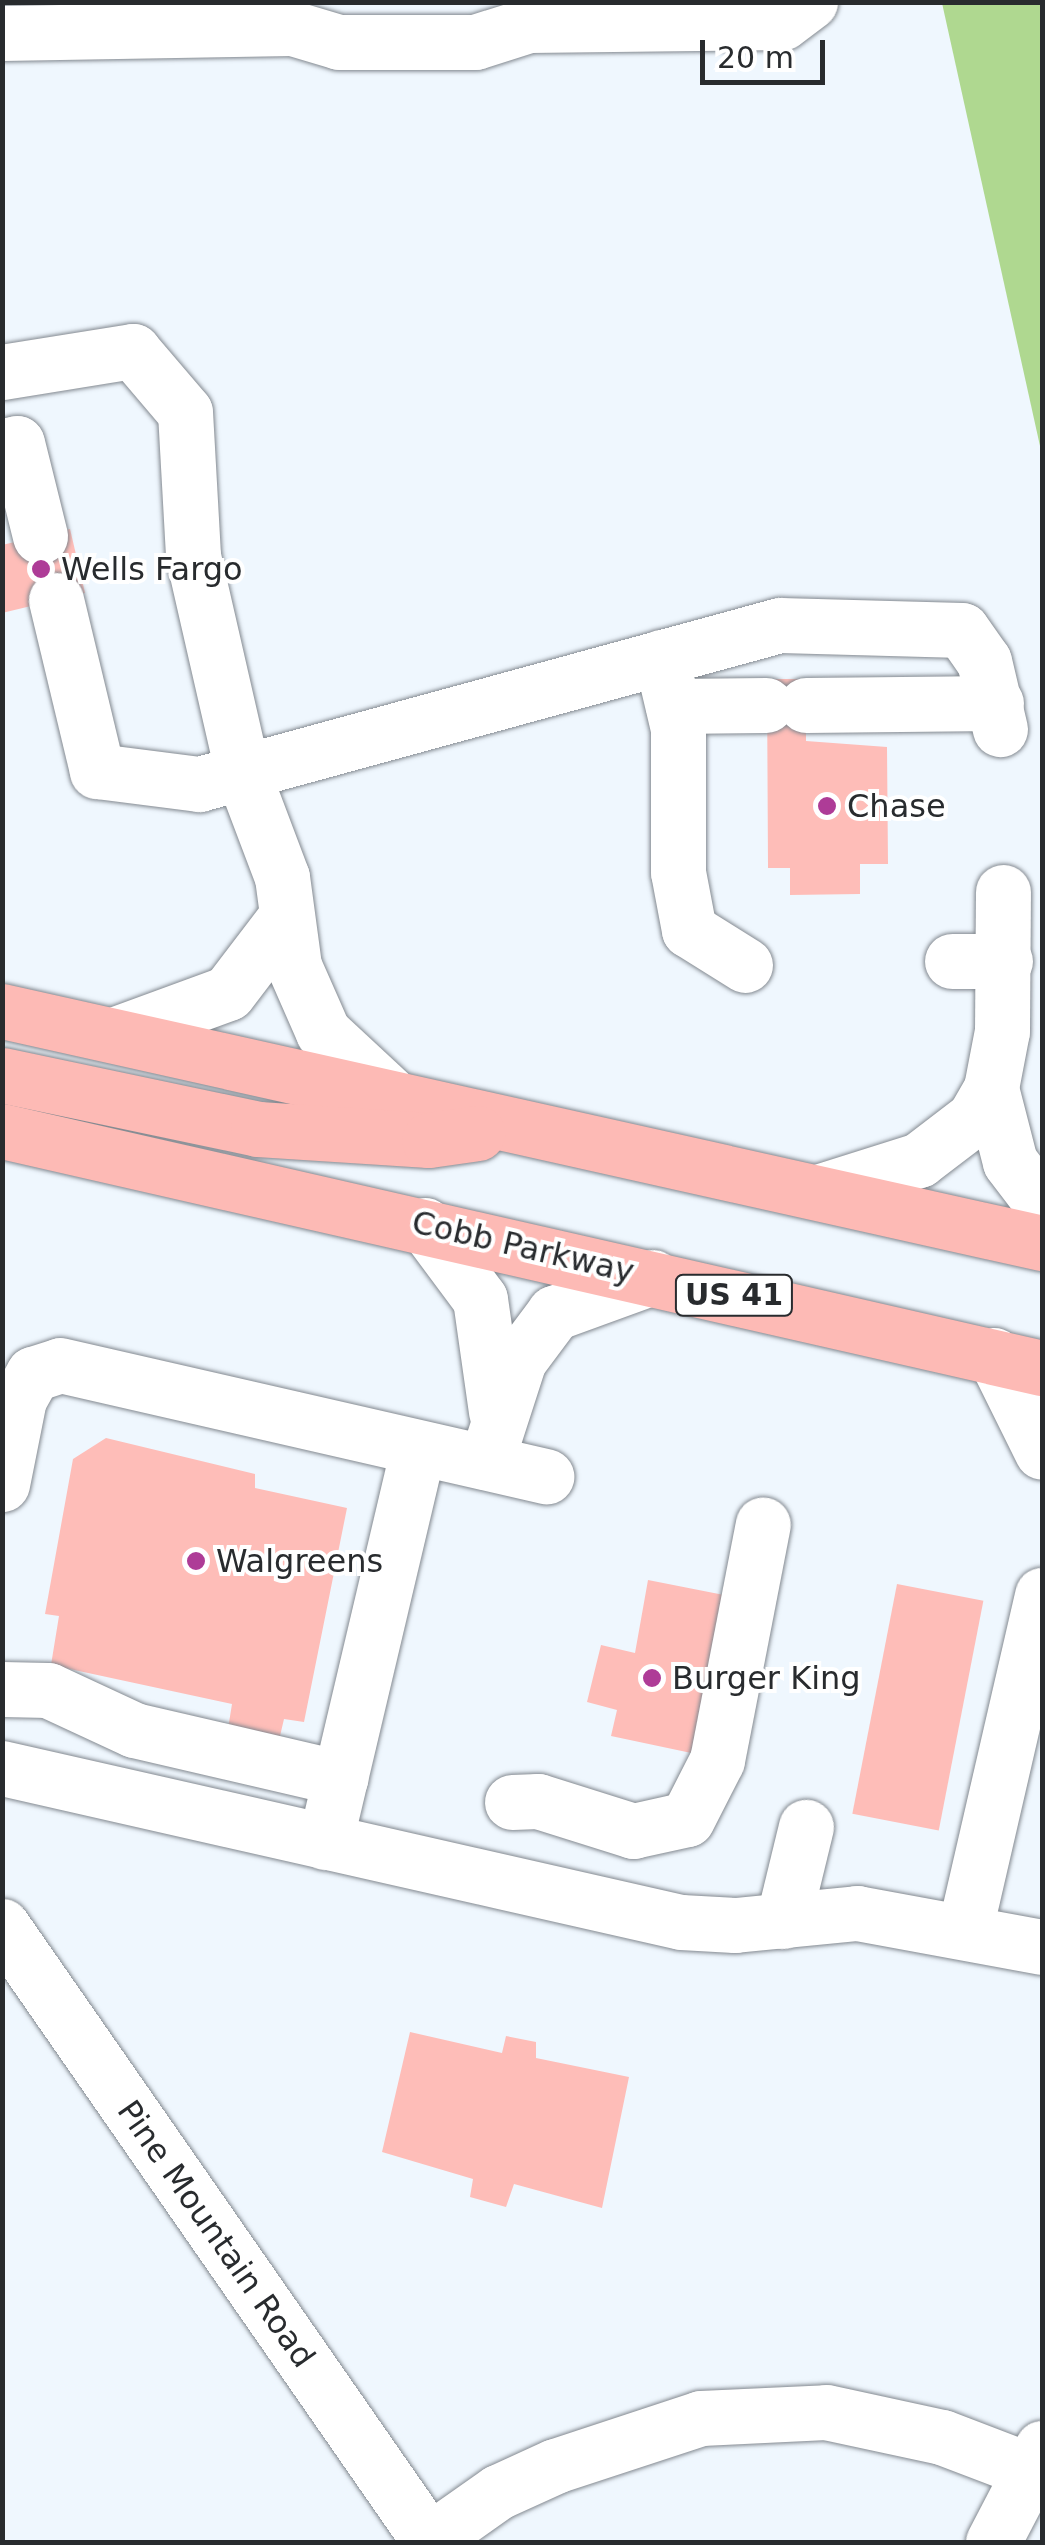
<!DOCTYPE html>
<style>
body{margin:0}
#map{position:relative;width:1045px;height:2545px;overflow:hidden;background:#eff7fe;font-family:"DejaVu Sans",sans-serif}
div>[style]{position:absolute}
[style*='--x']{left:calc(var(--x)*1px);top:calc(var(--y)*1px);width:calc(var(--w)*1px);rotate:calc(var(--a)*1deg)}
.green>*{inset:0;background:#afd890}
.building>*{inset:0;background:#febdb8;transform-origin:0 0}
.roads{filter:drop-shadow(0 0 2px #838990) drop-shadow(0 0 2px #838990)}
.minor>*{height:55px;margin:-27.5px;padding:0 27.5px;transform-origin:27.5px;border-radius:27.5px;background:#fff}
.major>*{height:55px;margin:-27.5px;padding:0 27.5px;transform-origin:27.5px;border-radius:27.5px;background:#fdbab5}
.dots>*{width:28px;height:28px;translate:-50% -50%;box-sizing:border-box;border:5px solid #fff;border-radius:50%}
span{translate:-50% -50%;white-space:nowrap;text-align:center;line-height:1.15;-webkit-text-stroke:8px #fff;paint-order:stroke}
.shield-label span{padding:2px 8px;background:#fff;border:2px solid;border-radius:8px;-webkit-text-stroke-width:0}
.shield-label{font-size:30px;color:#282b2e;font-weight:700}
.poi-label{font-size:32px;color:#282b2e}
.left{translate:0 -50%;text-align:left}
.street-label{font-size:32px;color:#282b2e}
.frame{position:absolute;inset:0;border:5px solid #282b2e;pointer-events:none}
.scale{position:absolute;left:700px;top:40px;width:125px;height:45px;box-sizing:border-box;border:5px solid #282b2e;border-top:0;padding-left:12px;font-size:30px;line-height:35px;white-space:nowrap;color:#282b2e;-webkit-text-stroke:8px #fff;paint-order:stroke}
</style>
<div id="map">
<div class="green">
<i style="clip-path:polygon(942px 3px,1042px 3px,1042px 455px)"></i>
</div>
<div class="building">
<i style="clip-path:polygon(70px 529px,85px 593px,2px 613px,2px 545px)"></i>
<i style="clip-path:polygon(767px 679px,806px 679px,806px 741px,887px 747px,888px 864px,860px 864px,860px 894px,790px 895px,790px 868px,768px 868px)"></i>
<i style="clip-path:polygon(106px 1438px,255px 1474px,255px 1488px,347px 1508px,304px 1722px,284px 1719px,276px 1753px,226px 1741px,232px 1704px,51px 1665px,59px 1616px,45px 1614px,73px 1459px)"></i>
<i style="clip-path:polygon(648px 1580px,729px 1596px,696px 1754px,611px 1736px,617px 1710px,587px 1702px,601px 1645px,635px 1653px)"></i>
<i style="left:897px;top:1584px;width:88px;height:234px;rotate:11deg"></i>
<i style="clip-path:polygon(410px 2032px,502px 2053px,506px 2036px,536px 2042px,536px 2058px,629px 2077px,602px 2208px,514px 2184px,506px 2207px,470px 2197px,473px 2179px,382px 2152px)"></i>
</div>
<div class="roads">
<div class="minor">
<i style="--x:2;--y:33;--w:290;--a:-1"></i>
<i style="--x:292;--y:28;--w:49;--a:16.6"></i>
<i style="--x:339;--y:42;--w:136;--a:0"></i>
<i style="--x:475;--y:42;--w:57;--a:-17.5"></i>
<i style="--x:529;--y:25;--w:254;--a:-0.7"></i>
<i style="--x:783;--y:22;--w:34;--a:-37"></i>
<i style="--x:2;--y:372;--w:133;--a:-9.1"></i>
<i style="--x:133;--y:351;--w:80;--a:49.6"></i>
<i style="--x:185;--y:412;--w:144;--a:86.8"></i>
<i style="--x:193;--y:556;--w:224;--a:77.1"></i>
<i style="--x:243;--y:774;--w:110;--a:69.3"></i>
<i style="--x:282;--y:877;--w:90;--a:82.3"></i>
<i style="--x:294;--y:966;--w:72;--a:66.3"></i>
<i style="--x:323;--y:1032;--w:96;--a:42.9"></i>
<i style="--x:2;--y:446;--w:15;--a:-11"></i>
<i style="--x:17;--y:443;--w:96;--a:76.1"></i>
<i style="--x:56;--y:600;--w:176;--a:76.5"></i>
<i style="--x:97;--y:771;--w:103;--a:7.3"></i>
<i style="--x:199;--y:784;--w:602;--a:-15.31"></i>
<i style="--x:780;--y:625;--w:182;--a:1.6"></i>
<i style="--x:962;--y:630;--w:38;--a:55"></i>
<i style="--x:984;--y:661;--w:70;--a:76.8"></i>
<i style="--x:661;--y:657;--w:74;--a:76.7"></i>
<i style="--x:678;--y:729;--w:143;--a:90"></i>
<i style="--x:678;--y:872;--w:59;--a:79.3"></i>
<i style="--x:689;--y:930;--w:66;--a:32"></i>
<i style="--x:806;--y:705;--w:190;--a:-0.6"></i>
<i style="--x:673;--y:706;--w:93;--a:-0.6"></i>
<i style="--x:952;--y:961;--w:53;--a:0"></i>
<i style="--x:113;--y:1035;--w:122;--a:-20.1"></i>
<i style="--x:228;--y:993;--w:96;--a:-52.7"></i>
<i style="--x:991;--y:1088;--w:76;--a:75.6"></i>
<i style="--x:1010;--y:1162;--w:53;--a:52.7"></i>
<i style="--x:821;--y:1191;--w:103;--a:-17.6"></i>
<i style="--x:919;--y:1160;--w:69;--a:-37.4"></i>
<i style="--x:974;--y:1118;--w:34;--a:-60"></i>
<i style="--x:991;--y:1088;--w:58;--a:-79.1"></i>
<i style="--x:1002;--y:1031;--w:139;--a:-89.6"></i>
<i style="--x:425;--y:1225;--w:92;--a:53.4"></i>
<i style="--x:480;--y:1299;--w:114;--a:81.9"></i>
<i style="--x:994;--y:1355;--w:108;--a:63.7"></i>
<i style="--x:486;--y:1462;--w:107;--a:-72.1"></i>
<i style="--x:519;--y:1360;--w:59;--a:-53.3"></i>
<i style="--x:554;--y:1313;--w:105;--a:-20"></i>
<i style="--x:2;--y:1484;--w:87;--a:-78.7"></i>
<i style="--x:19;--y:1399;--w:29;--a:-61"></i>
<i style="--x:33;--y:1374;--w:28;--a:-18"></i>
<i style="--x:60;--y:1365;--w:499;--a:12.9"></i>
<i style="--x:2;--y:1689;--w:46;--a:1.2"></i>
<i style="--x:48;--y:1690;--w:95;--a:24.9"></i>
<i style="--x:134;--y:1730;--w:212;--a:13.1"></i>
<i style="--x:2;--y:1768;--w:696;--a:12.78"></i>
<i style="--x:681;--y:1922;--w:54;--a:3.2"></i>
<i style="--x:735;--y:1925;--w:123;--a:-5.6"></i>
<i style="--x:857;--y:1913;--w:188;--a:10.4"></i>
<i style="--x:512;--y:1802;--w:26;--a:-2"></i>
<i style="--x:538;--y:1801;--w:100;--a:17.5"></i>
<i style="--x:633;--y:1831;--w:55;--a:-12.5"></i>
<i style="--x:687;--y:1819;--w:66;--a:-63"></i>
<i style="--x:717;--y:1760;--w:240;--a:-79"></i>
<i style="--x:325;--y:1842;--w:405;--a:-76.7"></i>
<i style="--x:783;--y:1921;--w:97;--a:-76.3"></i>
<i style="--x:2;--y:1926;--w:750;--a:55.21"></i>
<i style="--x:965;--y:1929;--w:343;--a:-77"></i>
<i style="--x:427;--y:2542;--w:87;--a:-35.2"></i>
<i style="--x:498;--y:2492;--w:63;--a:-24.5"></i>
<i style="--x:555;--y:2466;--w:154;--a:-18.2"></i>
<i style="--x:701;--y:2418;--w:125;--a:-2.7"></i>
<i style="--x:826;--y:2412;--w:119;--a:12.2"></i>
<i style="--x:942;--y:2437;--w:90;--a:20.9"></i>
<i style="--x:993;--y:2542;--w:106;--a:-62.5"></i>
</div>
<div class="major">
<i style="--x:2;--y:1011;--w:1066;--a:12.58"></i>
<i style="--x:2;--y:1075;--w:262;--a:11.9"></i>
<i style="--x:258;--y:1129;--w:171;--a:3.7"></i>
<i style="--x:429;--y:1140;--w:49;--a:-8.1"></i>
<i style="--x:2;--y:1131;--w:1067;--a:12.84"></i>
</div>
</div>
<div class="dots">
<i style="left:41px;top:569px;background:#ae3c97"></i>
<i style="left:827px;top:806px;background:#ae3c97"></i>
<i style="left:196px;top:1561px;background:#ae3c97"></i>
<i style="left:652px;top:1678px;background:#ae3c97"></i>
</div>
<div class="shield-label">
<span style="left:734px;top:1295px">US 41</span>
</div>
<div class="poi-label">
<span class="left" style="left:61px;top:569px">Wells Fargo</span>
<span class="left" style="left:847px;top:806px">Chase</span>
<span class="left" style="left:216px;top:1561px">Walgreens</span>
<span class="left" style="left:672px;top:1678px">Burger King</span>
</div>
<div class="street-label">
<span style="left:523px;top:1247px;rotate:13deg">Cobb Parkway</span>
<span style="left:216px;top:2234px;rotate:55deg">Pine Mountain Road</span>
</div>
<div class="frame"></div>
<div class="scale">20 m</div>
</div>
